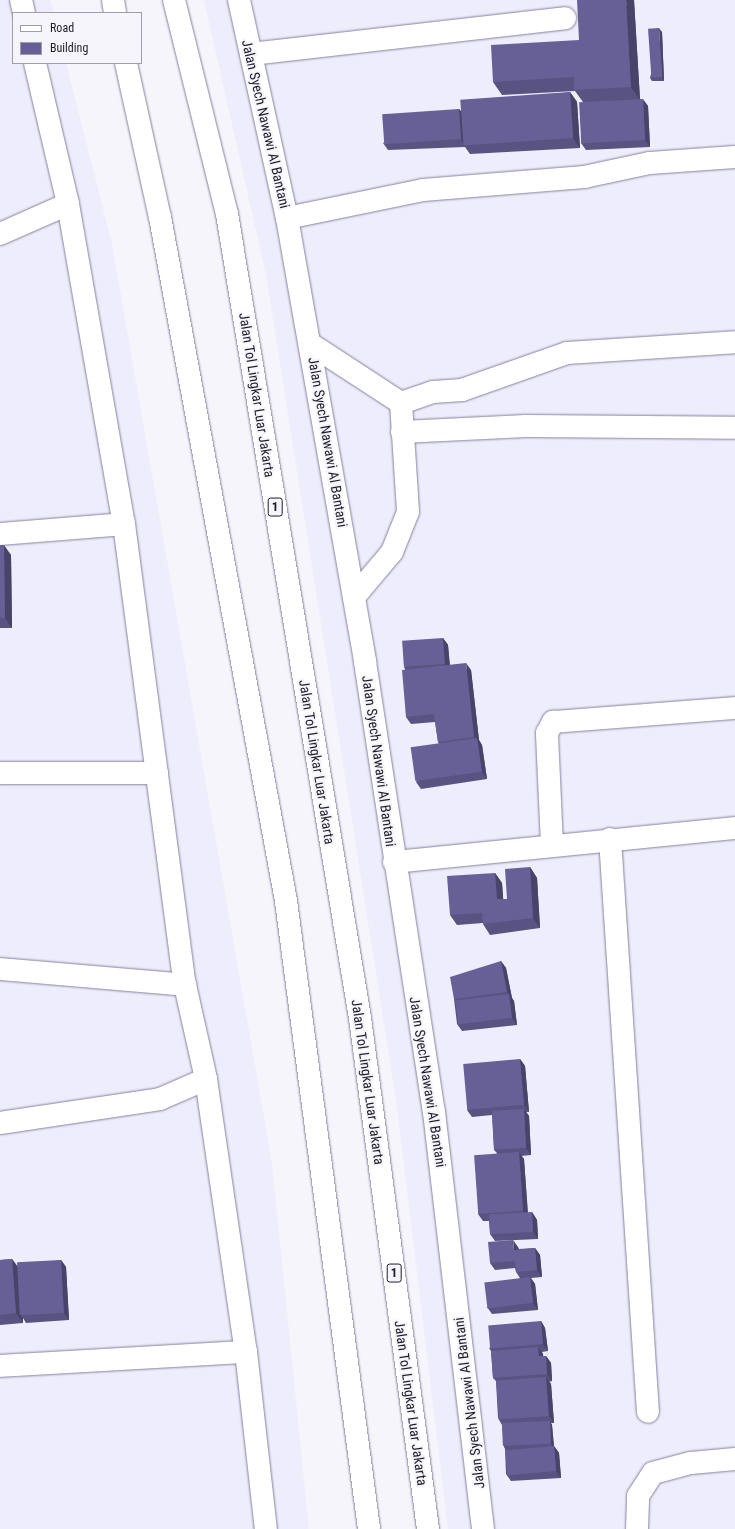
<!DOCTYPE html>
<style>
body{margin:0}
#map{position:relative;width:735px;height:1529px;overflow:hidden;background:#f5f5fb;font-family:"Roboto Condensed",sans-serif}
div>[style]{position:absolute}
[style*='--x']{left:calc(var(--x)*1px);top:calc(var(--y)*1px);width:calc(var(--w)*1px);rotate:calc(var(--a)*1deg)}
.built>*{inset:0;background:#eeedfc}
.roads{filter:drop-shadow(0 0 1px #84829d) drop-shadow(0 0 1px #84829d)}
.minor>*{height:22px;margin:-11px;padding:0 11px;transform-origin:11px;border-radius:11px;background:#fff}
.highway>*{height:22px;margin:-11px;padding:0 11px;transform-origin:11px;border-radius:11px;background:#fff}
.wall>*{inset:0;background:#585381}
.shaded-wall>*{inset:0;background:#474369}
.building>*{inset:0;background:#666096;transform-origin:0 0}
span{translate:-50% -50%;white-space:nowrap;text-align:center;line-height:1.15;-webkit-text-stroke:4px #f5f5fb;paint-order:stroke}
.shield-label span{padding:1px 3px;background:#f5f5fb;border:1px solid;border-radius:3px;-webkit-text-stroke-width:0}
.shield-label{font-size:13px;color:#1d1c27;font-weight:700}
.street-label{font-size:14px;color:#1d1c27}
.legend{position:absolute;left:12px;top:12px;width:130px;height:52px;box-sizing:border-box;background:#f5f5fb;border:1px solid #9f9ea6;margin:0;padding:5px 7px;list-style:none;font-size:12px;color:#1d1c27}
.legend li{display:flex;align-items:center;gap:8px;height:20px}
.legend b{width:20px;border:1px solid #9f9ea6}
</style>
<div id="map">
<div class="built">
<i style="clip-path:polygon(0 0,50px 0,54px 13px,13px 13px,13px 63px,66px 63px,112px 244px,272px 1163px,309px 1529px,0 1529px)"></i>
<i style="clip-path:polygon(204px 0,735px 0,735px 1529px,448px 1529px,396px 1100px,266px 275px)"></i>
</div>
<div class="roads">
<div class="minor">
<i style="--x:251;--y:54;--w:316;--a:-6.5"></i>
<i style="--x:287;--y:218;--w:139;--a:-11.6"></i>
<i style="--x:423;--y:190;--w:162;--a:-4.6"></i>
<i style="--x:584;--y:177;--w:67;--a:-12"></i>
<i style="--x:650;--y:163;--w:85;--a:-4"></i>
<i style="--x:0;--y:234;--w:74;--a:-23.8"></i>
<i style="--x:312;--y:345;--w:106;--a:33.1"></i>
<i style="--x:401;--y:403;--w:109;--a:86.3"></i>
<i style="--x:408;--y:512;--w:43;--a:111.8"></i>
<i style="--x:392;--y:552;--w:59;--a:130.2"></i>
<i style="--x:401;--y:403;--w:34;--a:-19"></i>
<i style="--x:433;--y:392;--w:29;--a:-4"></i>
<i style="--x:462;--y:390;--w:111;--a:-19.4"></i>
<i style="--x:567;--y:353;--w:168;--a:-3.7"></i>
<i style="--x:402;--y:432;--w:124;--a:-2.8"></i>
<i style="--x:526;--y:426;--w:209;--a:0.5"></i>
<i style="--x:0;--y:534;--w:124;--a:-4.6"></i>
<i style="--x:0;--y:773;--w:157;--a:0"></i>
<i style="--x:610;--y:839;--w:574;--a:86.21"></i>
<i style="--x:552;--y:845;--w:112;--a:-92.6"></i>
<i style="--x:547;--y:733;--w:13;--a:-61"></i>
<i style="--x:553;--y:722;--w:183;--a:-4.4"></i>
<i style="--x:394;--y:862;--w:343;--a:-5.7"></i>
<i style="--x:0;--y:969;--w:186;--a:4.9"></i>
<i style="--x:0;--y:1123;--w:162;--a:-8.5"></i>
<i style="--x:160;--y:1099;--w:50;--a:-23.5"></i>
<i style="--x:0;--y:1366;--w:246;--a:-3.3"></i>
<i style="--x:637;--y:1529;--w:33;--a:-88"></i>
<i style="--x:638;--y:1496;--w:27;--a:-57"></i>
<i style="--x:653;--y:1473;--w:39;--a:-15"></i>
<i style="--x:691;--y:1463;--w:44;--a:-5.2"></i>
</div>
<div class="highway">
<i style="--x:21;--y:0;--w:13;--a:77"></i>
<i style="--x:113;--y:0;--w:13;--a:81"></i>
<i style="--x:174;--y:0;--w:220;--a:76.1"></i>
<i style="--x:227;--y:214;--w:815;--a:80.61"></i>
<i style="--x:360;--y:1018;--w:516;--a:82.42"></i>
<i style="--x:239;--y:0;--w:223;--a:77.6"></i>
<i style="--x:287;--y:218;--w:451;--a:80"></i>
<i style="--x:365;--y:662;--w:455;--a:81.3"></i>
<i style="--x:434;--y:1112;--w:420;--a:83.3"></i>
<i style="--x:35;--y:63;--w:145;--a:76.8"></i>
<i style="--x:68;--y:204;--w:325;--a:80.1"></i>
<i style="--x:124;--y:524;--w:465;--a:82.5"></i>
<i style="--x:185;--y:985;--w:96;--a:77.4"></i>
<i style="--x:206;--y:1079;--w:276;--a:81.7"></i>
<i style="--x:246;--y:1352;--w:178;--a:83.6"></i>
<i style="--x:126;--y:63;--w:158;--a:77.6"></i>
<i style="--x:160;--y:217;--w:696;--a:79.56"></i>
<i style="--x:286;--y:901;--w:633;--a:82.47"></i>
</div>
</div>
<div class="wall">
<i style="clip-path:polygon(634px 0,640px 99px,648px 106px,650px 147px,586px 150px,581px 143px,583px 102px,575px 91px,502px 95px,493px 82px,579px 40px)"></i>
<i style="clip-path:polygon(662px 32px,664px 81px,652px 81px,650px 78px)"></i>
<i style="clip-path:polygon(570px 92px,577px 102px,580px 148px,470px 154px,465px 147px,388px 150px,383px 143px,459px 109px,461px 111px)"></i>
<i style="clip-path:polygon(0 545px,11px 555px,12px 628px,0 628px)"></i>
<i style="clip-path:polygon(443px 638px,448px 645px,450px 665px,471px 670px,479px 740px,482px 745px,487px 779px,421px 789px,416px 782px,439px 744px,438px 742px,435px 722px,411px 724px,406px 717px,405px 669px,404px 667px)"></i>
<i style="clip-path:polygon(530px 867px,537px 878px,540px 928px,490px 935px,483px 924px,483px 923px,457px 925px,450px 915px,495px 873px,502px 883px,503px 899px,507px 899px)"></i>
<i style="clip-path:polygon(501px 961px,506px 968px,512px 998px,514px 1001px,517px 1025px,462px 1031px,457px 1024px,454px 999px)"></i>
<i style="clip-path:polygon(520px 1059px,525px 1066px,529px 1112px,526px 1112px,529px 1116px,531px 1155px,521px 1156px,524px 1159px,528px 1213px,532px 1212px,537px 1220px,538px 1239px,495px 1241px,490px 1234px,489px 1221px,483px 1221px,478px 1214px,497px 1153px,494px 1150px,492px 1115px,472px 1117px,467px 1110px)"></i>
<i style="clip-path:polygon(518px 1247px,519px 1249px,535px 1248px,540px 1255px,542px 1277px,531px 1278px,535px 1284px,538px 1310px,492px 1314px,487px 1307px,520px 1278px,516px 1272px,515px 1268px,495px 1270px,490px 1263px)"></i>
<i style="clip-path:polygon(12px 1259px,18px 1267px,61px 1260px,66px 1267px,69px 1320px,26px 1323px,23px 1318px,23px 1323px,0 1325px,0 1260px)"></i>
<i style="clip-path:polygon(541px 1321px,545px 1328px,548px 1351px,542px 1352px,543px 1354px,543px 1356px,546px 1356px,551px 1363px,552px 1381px,549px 1382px,551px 1384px,554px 1423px,551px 1423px,552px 1425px,554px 1446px,559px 1453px,561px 1478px,511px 1481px,506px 1474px,505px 1449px,504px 1447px,502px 1425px,498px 1418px,496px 1381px,493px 1378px,491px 1351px,489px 1348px)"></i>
</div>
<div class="shaded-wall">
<i style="clip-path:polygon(626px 0,634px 0,640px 100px,631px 87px)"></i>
<i style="clip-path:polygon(659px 28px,662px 32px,664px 81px,662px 77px)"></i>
<i style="clip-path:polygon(570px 92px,577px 102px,580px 148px,573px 138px)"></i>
<i style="clip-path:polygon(643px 99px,648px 106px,650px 147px,645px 140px)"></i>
<i style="clip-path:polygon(459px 109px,464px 116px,464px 144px,461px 139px)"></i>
<i style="clip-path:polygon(4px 545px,11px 555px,12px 628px,5px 618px)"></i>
<i style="clip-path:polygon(443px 638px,448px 645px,450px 671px,445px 664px)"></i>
<i style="clip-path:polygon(466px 663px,471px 670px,479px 740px,482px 745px,487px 779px,482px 772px,478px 743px,474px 737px)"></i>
<i style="clip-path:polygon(530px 867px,537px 878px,540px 928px,533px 918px)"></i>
<i style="clip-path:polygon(495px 873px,502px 883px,504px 909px,497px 899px)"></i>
<i style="clip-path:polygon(501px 961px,506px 968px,512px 998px,514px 1001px,517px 1025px,512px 1018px,509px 994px,507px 992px)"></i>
<i style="clip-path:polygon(520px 1059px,525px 1066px,529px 1112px,524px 1105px)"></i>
<i style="clip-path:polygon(524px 1109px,529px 1116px,531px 1155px,526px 1148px)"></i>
<i style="clip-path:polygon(519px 1152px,524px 1159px,528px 1218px,523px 1211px)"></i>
<i style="clip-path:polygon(532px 1212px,537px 1220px,538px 1239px,533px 1232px)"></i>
<i style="clip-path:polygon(513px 1240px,518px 1247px,519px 1257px,514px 1250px)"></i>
<i style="clip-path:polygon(535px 1248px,540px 1255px,542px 1277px,537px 1270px)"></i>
<i style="clip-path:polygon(12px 1259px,19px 1269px,21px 1316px,23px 1318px,23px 1323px,16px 1313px)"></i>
<i style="clip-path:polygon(61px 1260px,66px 1267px,69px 1320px,64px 1313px)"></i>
<i style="clip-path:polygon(530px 1277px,535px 1284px,538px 1310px,533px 1303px)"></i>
<i style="clip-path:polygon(541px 1321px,545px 1328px,548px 1351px,543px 1344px)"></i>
<i style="clip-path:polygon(538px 1347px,543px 1354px,544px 1363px,539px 1356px)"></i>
<i style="clip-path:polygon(546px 1356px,551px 1363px,552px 1381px,547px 1374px)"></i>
<i style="clip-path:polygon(546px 1377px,551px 1384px,554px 1423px,549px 1416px)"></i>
<i style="clip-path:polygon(550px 1421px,552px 1425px,554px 1448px,551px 1444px)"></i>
<i style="clip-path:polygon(554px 1446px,559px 1453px,561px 1478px,556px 1471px)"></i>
</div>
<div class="building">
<i style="clip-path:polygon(577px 0,626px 0,631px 87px,574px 90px,574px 77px,493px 82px,491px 45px,579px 40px)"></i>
<i style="left:659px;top:28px;width:49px;height:11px;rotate:86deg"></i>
<i style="left:570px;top:92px;width:46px;height:110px;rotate:86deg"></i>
<i style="left:643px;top:99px;width:41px;height:64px;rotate:87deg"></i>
<i style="left:459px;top:109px;width:30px;height:77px;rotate:86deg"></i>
<i style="clip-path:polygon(0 545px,4px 545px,5px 618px,0 618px)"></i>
<i style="left:443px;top:638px;width:26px;height:41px;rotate:86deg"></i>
<i style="clip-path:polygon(466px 663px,474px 737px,438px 742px,434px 714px,406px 717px,402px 670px)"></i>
<i style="left:477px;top:738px;width:34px;height:67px;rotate:82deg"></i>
<i style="clip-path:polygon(530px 867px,533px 918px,483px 924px,482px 913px,450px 915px,447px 876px,495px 873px,497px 899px,507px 899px,505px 869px)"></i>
<i style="clip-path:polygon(501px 961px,507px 992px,454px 999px,450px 977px)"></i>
<i style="left:509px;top:994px;width:24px;height:54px;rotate:83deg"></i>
<i style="left:520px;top:1059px;width:46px;height:57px;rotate:85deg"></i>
<i style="left:524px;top:1109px;width:39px;height:32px;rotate:87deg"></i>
<i style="left:519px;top:1152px;width:59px;height:45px;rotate:86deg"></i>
<i style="left:532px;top:1212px;width:20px;height:43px;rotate:87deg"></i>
<i style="clip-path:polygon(513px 1240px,514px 1250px,535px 1248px,537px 1270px,516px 1272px,515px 1261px,490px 1263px,488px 1242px)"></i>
<i style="clip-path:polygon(12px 1259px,16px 1313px,0 1315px,0 1260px)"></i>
<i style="left:61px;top:1260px;width:53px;height:44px;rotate:87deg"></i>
<i style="left:530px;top:1277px;width:26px;height:46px;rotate:83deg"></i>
<i style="left:541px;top:1321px;width:23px;height:53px;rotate:85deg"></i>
<i style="clip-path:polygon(538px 1347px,539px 1356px,546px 1356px,547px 1374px,493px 1378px,491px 1351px)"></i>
<i style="left:546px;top:1377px;width:39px;height:50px;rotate:86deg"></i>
<i style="left:550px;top:1421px;width:23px;height:48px;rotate:88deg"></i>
<i style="left:554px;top:1446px;width:25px;height:49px;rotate:85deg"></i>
</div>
<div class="shield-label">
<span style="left:275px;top:507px">1</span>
<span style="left:394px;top:1273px">1</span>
</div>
<div class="street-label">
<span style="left:266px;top:124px;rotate:77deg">Jalan Syech Nawawi Al Bantani</span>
<span style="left:257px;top:395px;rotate:81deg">Jalan Tol Lingkar Luar Jakarta</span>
<span style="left:328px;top:442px;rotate:80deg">Jalan Syech Nawawi Al Bantani</span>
<span style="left:379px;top:761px;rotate:82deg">Jalan Syech Nawawi Al Bantani</span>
<span style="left:317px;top:762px;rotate:81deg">Jalan Tol Lingkar Luar Jakarta</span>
<span style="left:368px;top:1082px;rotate:82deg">Jalan Tol Lingkar Luar Jakarta</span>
<span style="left:428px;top:1082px;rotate:81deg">Jalan Syech Nawawi Al Bantani</span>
<span style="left:411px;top:1403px;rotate:82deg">Jalan Tol Lingkar Luar Jakarta</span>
<span style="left:469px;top:1403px;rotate:-97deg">Jalan Syech Nawawi Al Bantani</span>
</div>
<ul class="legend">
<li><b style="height:5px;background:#fff"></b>Road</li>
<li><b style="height:11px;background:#666096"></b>Building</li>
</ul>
</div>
